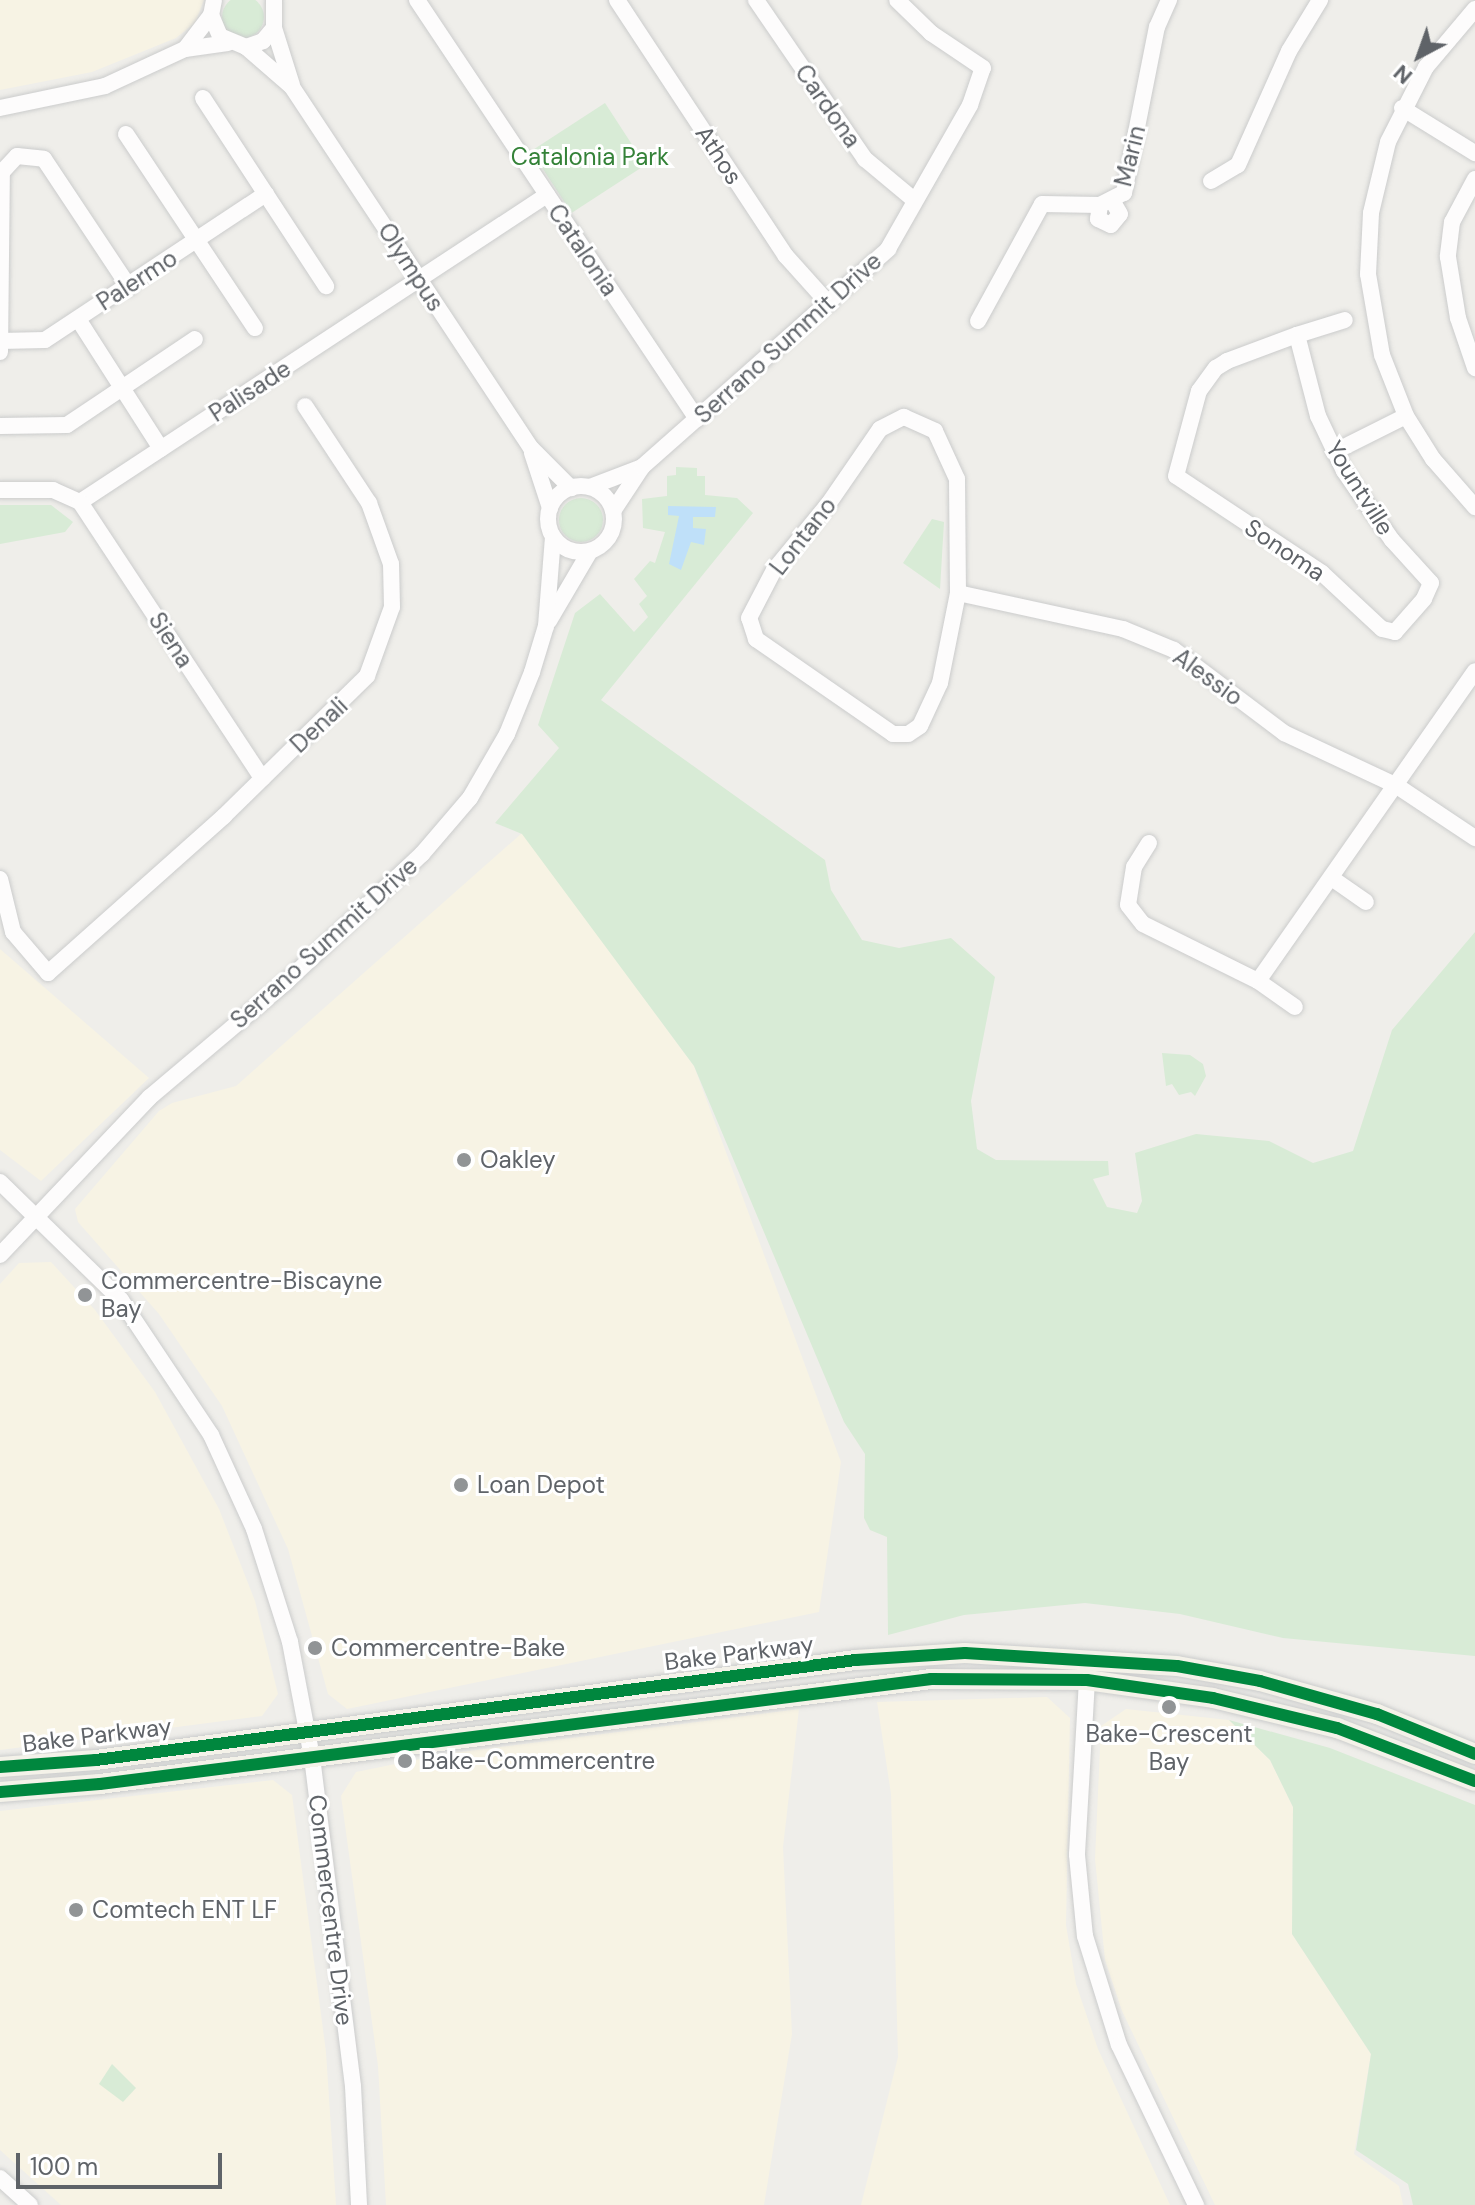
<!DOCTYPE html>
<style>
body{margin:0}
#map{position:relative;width:1475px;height:2205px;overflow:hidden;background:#efeeea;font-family:"DM Sans",sans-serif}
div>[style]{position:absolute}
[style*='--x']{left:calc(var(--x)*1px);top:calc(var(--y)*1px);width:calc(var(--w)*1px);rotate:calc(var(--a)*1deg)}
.commercial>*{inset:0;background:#f7f3e4}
.green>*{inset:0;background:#d8ebd6;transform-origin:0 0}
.round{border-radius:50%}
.water>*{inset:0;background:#bfe0f9}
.roads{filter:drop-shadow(0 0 2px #cbcccc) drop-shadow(0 0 2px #cbcccc)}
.minor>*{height:16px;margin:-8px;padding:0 8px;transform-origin:8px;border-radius:8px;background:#fdfcfc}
.minor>.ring{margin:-8px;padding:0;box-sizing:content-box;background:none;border:16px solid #fdfcfc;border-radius:50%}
.major>*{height:20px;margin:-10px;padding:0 10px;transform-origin:10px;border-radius:10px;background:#f4f2e9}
.cycleway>*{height:12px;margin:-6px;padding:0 6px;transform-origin:6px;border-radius:6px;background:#00873e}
.dots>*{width:22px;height:22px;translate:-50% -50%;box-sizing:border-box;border:4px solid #fff;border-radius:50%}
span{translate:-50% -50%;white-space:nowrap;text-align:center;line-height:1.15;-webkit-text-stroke:6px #fff;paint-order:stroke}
.street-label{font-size:24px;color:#5f6368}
.park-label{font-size:24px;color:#348238}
.poi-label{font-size:24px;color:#5f6368}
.left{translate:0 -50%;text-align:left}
.north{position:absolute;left:1379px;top:16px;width:80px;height:80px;-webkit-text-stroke:6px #fff;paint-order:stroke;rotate:221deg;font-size:22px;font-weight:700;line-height:32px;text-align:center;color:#5f6368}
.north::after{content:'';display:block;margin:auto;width:28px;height:36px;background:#5f6368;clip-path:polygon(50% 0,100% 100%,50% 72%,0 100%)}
.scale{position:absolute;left:16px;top:2153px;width:206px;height:36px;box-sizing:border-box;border:4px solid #5f6368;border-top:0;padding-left:10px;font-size:24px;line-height:28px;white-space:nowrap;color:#5f6368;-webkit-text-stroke:6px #fff;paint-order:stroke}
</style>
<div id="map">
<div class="commercial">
<i style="clip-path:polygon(0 0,204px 0,195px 23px,176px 38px,92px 72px,0 90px)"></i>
<i style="clip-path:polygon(522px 833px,694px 1066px,841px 1462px,819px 1612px,347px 1709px,328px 1694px,288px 1549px,222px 1406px,159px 1314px,78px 1222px,75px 1209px,159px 1111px,172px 1103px,236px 1086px)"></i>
<i style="clip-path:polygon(0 949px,149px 1078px,41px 1181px,0 1150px)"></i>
<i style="clip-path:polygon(51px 1262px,95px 1310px,155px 1392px,219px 1509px,255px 1601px,278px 1694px,262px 1716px,0 1750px,0 1284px,19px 1263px)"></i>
<i style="clip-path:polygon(1047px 1697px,1070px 1718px,1066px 1925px,1076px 1984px,1098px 2049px,1170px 2205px,861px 2205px,898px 2057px,891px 1794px,877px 1702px)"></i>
<i style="clip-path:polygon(799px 1709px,783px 1847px,792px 2034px,764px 2205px,386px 2205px,378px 2066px,341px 1796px,356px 1772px,445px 1754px)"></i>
<i style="clip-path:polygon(1126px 1709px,1229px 1720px,1270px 1760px,1293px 1807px,1292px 1934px,1371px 2054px,1354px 2154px,1399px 2186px,1403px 2205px,1215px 2205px,1122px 2011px,1105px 1960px,1095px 1859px,1101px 1726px)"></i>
<i style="clip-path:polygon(273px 1780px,292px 1795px,326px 2052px,336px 2205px,61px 2205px,0 2150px,0 1811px)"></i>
</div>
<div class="green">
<i class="round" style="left:222px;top:-4px;width:42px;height:42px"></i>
<i style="left:605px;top:103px;width:74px;height:88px;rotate:57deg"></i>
<i style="clip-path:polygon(676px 467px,697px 468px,697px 476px,705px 476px,705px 495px,737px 498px,753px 513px,601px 700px,825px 860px,831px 890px,862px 940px,899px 948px,951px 938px,995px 977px,971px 1101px,977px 1149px,996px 1160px,1108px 1161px,1109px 1175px,1093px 1179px,1107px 1207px,1137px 1213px,1142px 1201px,1135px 1153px,1196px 1134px,1269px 1141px,1313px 1163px,1353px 1151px,1392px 1030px,1475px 932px,1475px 1656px,1283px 1638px,1180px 1614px,1085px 1603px,964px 1615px,888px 1635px,887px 1537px,870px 1530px,864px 1518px,865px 1454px,844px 1422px,694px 1066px,522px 834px,495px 823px,559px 748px,538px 725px,575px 613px,600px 594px,634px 632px,648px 617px,639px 604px,647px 596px,634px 579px,650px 561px,655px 563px,665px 532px,643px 528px,642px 499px,667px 496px,667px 476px,676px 475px)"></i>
<i class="round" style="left:559px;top:498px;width:44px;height:44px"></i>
<i style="clip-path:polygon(0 505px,51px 505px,73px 522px,65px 532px,0 544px)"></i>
<i style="clip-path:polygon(932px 519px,944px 522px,940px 589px,903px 563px)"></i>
<i style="clip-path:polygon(1162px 1053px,1190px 1055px,1203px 1064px,1206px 1076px,1195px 1096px,1191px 1092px,1179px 1095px,1172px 1084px,1166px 1086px)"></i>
<i style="clip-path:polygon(1229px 1720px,1330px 1748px,1475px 1805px,1475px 2205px,1413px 2205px,1408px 2184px,1356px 2150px,1371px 2054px,1292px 1934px,1293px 1807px,1270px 1760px)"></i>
<i style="clip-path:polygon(112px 2064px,136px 2088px,123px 2102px,99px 2084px)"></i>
</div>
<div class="water">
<i style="clip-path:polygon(668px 506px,716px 507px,715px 517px,693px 517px,693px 528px,706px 529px,704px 545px,691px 542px,681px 570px,669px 564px,679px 516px,668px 515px)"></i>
</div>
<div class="roads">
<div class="minor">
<i style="--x:214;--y:0;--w:15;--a:101"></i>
<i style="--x:211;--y:15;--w:23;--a:67"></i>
<i style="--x:220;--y:36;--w:28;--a:23"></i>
<i style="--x:246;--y:47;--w:18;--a:-19"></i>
<i style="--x:263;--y:41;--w:17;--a:-50"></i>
<i style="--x:274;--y:28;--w:28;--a:-90"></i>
<i style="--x:417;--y:0;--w:504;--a:56.25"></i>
<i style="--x:617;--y:0;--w:307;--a:56.6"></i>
<i style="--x:786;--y:256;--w:64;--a:48.1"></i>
<i style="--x:756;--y:0;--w:193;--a:55.6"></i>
<i style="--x:865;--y:159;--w:62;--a:39.8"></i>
<i style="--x:1475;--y:9;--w:76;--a:130.2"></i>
<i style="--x:1426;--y:67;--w:84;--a:116.9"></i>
<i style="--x:1388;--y:142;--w:73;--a:103.5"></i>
<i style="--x:1371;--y:213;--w:61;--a:92.8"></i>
<i style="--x:1368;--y:274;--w:82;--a:80.2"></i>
<i style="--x:1382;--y:355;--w:66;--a:68.5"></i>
<i style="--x:1406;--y:416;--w:51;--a:57.9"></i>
<i style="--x:1433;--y:459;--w:64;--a:48.8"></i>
<i style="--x:274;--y:28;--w:60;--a:72.5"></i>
<i style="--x:246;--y:47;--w:61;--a:41"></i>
<i style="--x:292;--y:87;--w:433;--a:56.5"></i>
<i style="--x:531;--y:448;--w:57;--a:45"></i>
<i style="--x:185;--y:49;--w:43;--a:-52.6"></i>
<i style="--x:203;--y:98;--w:225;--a:56.8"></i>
<i style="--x:0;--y:108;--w:107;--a:-11.8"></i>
<i style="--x:105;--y:86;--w:88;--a:-24.8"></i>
<i style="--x:185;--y:49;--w:43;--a:-7.9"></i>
<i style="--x:1402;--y:108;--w:86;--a:31.7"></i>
<i style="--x:126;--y:134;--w:233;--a:56.4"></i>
<i style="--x:1475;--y:179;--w:49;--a:118.1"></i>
<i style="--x:1452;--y:222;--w:35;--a:97"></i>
<i style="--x:1448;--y:257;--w:62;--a:80.7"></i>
<i style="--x:1458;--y:318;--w:53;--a:71.2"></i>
<i style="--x:1211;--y:181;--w:31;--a:-31"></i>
<i style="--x:1238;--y:165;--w:125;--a:-65.9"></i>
<i style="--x:1289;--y:51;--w:60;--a:-58.7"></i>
<i style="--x:1100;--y:205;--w:14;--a:98"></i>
<i style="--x:1098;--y:219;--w:14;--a:25"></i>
<i style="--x:1111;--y:225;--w:14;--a:-51"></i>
<i style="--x:1120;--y:214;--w:14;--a:-120"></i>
<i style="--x:78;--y:319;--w:154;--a:57.4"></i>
<i style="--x:978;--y:321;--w:133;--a:-61.3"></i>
<i style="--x:1042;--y:204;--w:58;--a:1"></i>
<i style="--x:1100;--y:205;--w:27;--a:-27"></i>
<i style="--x:1124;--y:193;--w:169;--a:-78.8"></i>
<i style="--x:1157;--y:27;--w:30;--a:-66"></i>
<i style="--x:1297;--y:335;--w:84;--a:75.5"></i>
<i style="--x:1318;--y:416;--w:61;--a:64.7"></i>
<i style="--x:1344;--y:471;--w:84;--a:55.2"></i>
<i style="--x:1392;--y:540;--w:58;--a:47.8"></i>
<i style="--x:1431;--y:583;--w:17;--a:114"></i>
<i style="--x:1424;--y:599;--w:44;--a:131.3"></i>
<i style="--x:1395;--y:632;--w:13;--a:-167"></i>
<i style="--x:1382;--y:629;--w:82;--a:-137"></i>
<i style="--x:1322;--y:573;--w:175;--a:-146.4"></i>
<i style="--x:1176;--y:476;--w:88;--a:-74.9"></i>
<i style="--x:1199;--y:391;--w:29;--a:-54"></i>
<i style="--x:1216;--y:368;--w:13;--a:-32"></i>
<i style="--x:1227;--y:361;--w:75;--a:-20.4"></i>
<i style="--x:1297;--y:335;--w:50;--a:-17.4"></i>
<i style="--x:0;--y:341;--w:45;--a:-1.3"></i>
<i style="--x:45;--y:340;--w:265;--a:-33.5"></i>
<i style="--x:0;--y:352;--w:180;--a:-89.4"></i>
<i style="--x:2;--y:172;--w:22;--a:-47"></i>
<i style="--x:17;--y:156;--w:27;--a:6"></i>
<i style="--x:44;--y:159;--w:154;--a:56.4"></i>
<i style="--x:904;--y:417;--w:34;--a:24"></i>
<i style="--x:935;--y:431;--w:53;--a:65.4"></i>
<i style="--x:957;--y:479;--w:114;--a:89.5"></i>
<i style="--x:958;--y:593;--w:92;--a:101.3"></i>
<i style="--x:940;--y:683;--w:47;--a:114.9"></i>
<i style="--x:920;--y:726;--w:14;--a:146"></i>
<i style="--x:908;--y:734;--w:15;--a:180"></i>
<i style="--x:893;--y:734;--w:167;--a:-145.3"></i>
<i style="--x:756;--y:639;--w:22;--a:-108"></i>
<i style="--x:749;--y:618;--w:54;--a:-62.5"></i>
<i style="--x:774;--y:570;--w:87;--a:-50.6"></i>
<i style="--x:829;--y:503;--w:90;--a:-55.4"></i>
<i style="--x:880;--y:429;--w:27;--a:-27"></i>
<i style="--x:0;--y:426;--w:67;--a:-0.9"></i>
<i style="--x:67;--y:425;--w:154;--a:-33.9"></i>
<i style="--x:1334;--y:452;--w:80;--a:-26.6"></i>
<i style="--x:532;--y:453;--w:58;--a:71.9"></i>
<i class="ring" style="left:548px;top:486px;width:50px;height:50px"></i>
<i style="--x:590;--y:487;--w:56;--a:-21"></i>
<i style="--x:0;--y:490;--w:53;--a:0"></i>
<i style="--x:53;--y:490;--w:30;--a:24"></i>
<i style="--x:80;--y:502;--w:559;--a:-33.32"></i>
<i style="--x:80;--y:502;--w:331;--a:56.6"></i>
<i style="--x:613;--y:511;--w:53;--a:-56.6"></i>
<i style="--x:642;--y:467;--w:329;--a:-41.5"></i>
<i style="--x:888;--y:249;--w:166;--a:-60.3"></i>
<i style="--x:970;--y:105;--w:39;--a:-71"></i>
<i style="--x:983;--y:68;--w:63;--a:-146.1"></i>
<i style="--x:931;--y:33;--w:47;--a:-135.9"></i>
<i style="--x:958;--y:593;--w:169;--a:12.3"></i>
<i style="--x:1123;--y:629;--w:55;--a:22.4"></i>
<i style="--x:1174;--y:650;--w:138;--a:37"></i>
<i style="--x:1284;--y:733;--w:125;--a:25.1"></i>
<i style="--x:1397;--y:786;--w:94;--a:33.7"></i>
<i style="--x:549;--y:621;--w:81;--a:-59.6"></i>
<i style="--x:1149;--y:843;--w:28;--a:122"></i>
<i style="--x:1134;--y:867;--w:38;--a:99"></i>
<i style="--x:1128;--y:905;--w:24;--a:52"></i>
<i style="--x:1143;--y:924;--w:128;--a:26.4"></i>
<i style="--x:1258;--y:981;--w:45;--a:35.1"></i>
<i style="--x:0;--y:879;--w:55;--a:76.2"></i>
<i style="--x:13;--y:932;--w:54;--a:49.5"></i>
<i style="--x:48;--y:973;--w:236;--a:-41.7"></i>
<i style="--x:224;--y:816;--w:200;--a:-44.4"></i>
<i style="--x:367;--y:676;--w:73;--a:-70.1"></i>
<i style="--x:392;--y:607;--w:43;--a:-91.3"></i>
<i style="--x:391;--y:564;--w:65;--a:-109.8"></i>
<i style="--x:369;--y:503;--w:116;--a:-123.4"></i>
<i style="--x:1333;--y:879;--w:40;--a:34.9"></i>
<i style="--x:1258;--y:981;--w:378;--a:-55"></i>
<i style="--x:0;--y:1182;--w:169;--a:44.3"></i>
<i style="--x:121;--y:1300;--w:162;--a:56.3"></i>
<i style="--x:211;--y:1435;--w:103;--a:65.4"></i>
<i style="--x:254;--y:1529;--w:119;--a:72.3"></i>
<i style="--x:290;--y:1642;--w:117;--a:79.2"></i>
<i style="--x:312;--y:1757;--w:332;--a:82.9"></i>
<i style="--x:353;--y:2086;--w:119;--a:87.1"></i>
<i style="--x:0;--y:1255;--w:218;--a:-46.5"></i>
<i style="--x:150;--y:1097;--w:177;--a:-40.2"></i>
<i style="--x:285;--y:983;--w:188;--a:-43.3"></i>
<i style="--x:422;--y:854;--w:74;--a:-49.4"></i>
<i style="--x:470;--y:798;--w:74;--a:-60"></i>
<i style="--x:507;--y:734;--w:67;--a:-68"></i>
<i style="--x:532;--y:672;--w:48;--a:-73.1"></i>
<i style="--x:546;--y:626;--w:89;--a:-85.5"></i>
<i style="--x:1087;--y:1680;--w:175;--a:93.3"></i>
<i style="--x:1077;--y:1855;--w:81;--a:84.4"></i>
<i style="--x:1085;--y:1936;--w:114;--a:72.7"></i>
<i style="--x:1119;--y:2045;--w:178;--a:64.3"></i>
<i style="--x:0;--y:2178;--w:40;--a:42"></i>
</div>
<div class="major">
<i style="--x:0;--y:1767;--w:96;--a:-4.2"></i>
<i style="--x:96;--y:1760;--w:767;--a:-7.5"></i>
<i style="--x:856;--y:1660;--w:109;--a:-3.7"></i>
<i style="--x:965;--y:1653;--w:212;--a:3.5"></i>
<i style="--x:1177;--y:1666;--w:84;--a:10.2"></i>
<i style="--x:1260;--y:1681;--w:122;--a:15.8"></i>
<i style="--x:1377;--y:1714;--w:106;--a:22.2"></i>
<i style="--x:0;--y:1792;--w:100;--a:-4.6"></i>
<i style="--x:100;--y:1784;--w:838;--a:-7.2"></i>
<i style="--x:931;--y:1679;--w:156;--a:0.4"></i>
<i style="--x:1087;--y:1680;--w:127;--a:8.1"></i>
<i style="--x:1213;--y:1698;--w:128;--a:13.6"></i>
<i style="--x:1337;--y:1728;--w:148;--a:21"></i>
</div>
</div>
<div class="cycleway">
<i style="--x:0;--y:1767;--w:96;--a:-4.2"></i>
<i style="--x:96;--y:1760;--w:767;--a:-7.5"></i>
<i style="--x:856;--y:1660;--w:109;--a:-3.7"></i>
<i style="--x:965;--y:1653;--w:212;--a:3.5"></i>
<i style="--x:1177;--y:1666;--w:84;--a:10.2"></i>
<i style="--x:1260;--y:1681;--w:122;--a:15.8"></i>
<i style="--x:1377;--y:1714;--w:106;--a:22.2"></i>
<i style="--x:0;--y:1792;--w:100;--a:-4.6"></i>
<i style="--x:100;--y:1784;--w:838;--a:-7.2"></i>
<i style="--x:931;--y:1679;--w:156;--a:0.4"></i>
<i style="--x:1087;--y:1680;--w:127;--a:8.1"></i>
<i style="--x:1213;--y:1698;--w:128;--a:13.6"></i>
<i style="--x:1337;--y:1728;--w:148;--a:21"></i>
</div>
<div class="dots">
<i style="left:464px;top:1160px;background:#919496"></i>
<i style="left:85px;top:1295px;background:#919496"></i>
<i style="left:461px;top:1485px;background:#919496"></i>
<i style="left:315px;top:1648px;background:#919496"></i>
<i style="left:1169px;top:1707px;background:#919496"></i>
<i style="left:405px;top:1761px;background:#919496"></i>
<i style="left:76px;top:1910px;background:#919496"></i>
</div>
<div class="street-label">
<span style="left:828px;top:106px;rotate:55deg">Cardona</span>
<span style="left:719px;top:155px;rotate:57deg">Athos</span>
<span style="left:1130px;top:156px;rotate:-76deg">Marin</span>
<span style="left:583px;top:250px;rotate:56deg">Catalonia</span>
<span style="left:411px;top:267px;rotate:57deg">Olympus</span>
<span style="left:137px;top:280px;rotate:-33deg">Palermo</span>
<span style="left:788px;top:338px;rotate:-42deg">Serrano Summit Drive</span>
<span style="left:250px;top:391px;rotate:-33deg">Palisade</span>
<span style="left:1360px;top:488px;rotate:58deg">Yountville</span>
<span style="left:803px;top:536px;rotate:-52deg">Lontano</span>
<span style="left:1285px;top:550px;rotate:34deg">Sonoma</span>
<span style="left:171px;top:640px;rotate:57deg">Siena</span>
<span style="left:1208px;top:677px;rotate:36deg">Alessio</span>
<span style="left:319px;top:725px;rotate:-43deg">Denali</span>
<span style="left:324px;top:943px;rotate:-42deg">Serrano Summit Drive</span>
<span style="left:739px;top:1653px;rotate:-7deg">Bake Parkway</span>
<span style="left:97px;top:1735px;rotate:-7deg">Bake Parkway</span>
<span style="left:331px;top:1910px;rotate:83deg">Commercentre Drive</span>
</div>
<div class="park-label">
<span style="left:590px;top:157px">Catalonia Park</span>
</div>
<div class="poi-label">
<span class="left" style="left:480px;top:1160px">Oakley</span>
<span class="left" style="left:101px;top:1295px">Commercentre-Biscayne<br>Bay</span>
<span class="left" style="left:477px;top:1485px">Loan Depot</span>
<span class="left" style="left:331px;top:1648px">Commercentre-Bake</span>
<span style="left:1169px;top:1748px">Bake-Crescent<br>Bay</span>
<span class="left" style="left:421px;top:1761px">Bake-Commercentre</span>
<span class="left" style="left:92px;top:1910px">Comtech ENT LF</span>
</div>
<div class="north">N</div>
<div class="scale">100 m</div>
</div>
